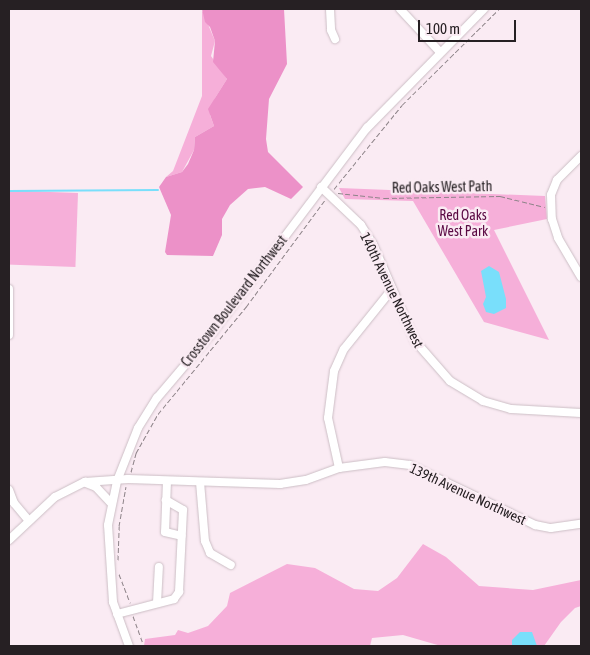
<!DOCTYPE html>
<style>
body{margin:0}
#map{position:relative;width:590px;height:655px;overflow:hidden;background:#faebf3;font-family:"Asap Condensed",sans-serif}
div>[style]{position:absolute}
[style*='--x']{left:calc(var(--x)*1px);top:calc(var(--y)*1px);width:calc(var(--w)*1px);rotate:calc(var(--a)*1deg)}
.green>*{inset:0;background:#f6afd9;transform-origin:0 0}
.forest>*{inset:0;background:#ec91c8}
.water>*{inset:0;background:#79dffb}
.stream>*{height:2px;margin:-1px;padding:0 1px;transform-origin:1px;border-radius:1px;background:#79dffb}
.path>*{height:1px;margin-top:-0.5px;transform-origin:0;background:repeating-linear-gradient(90deg,#8d8388 0 5px,transparent 0 7.5px)}
.roads{filter:drop-shadow(0 0 1px #ccbec5) drop-shadow(0 0 1px #ccbec5)}
.minor>*{height:8px;margin:-4px;padding:0 4px;transform-origin:4px;border-radius:4px;background:#fff}
span{translate:-50% -50%;white-space:nowrap;text-align:center;line-height:1.15;-webkit-text-stroke:5px #faebf3;paint-order:stroke}
.street-label{font-size:14px;color:#262023}
.park-label{font-size:14px;color:#5a0943}
.frame{position:absolute;inset:0;border:10px solid #262023;pointer-events:none}
.scale{position:absolute;left:418px;top:20px;width:98px;height:22px;box-sizing:border-box;border:2px solid #262023;border-top:0;padding-left:6px;font-size:15px;line-height:18px;white-space:nowrap;color:#262023;-webkit-text-stroke:4px #faebf3;paint-order:stroke}
</style>
<div id="map">
<div class="green">
<i style="clip-path:polygon(202px 10px,215px 41px,211px 56px,227px 79px,215px 98px,210px 115px,214px 126px,195px 137px,194px 150px,182px 172px,166px 177px,173px 171px,202px 96px)"></i>
<i style="clip-path:polygon(339px 188px,545px 196px,547px 219px,494px 230px,549px 340px,484px 322px,413px 201px,345px 199px)"></i>
<i style="left:78px;top:193px;width:74px;height:69px;rotate:92deg"></i>
<i style="clip-path:polygon(423px 544px,446px 557px,479px 586px,533px 590px,581px 580px,581px 606px,575px 608px,561px 622px,544px 646px,441px 646px,403px 635px,372px 638px,370px 646px,144px 646px,145px 639px,175px 635px,178px 630px,188px 633px,208px 626px,227px 606px,230px 593px,287px 564px,315px 568px,354px 589px,378px 591px,397px 578px)"></i>
</div>
<div class="forest">
<i style="clip-path:polygon(202px 9px,284px 9px,287px 64px,269px 99px,266px 139px,268px 152px,303px 187px,291px 199px,265px 187px,248px 189px,230px 205px,222px 219px,222px 235px,213px 256px,167px 255px,165px 252px,171px 215px,159px 187px,166px 177px,182px 172px,188px 164px,194px 150px,195px 137px,214px 126px,208px 109px,227px 79px,213px 62px,215px 41px,210px 27px,205px 22px)"></i>
</div>
<div class="water">
<i style="clip-path:polygon(489px 266px,499px 272px,506px 299px,506px 308px,494px 314px,486px 312px,483px 304px,486px 297px,481px 271px)"></i>
<i style="clip-path:polygon(520px 632px,532px 632px,537px 646px,512px 646px,512px 640px)"></i>
</div>
<div class="stream">
<i style="--x:9;--y:191;--w:149;--a:-0.4"></i>
</div>
<div class="path">
<i style="--x:334;--y:189;--w:108;--a:-51"></i>
<i style="--x:402;--y:105;--w:136;--a:-44.7"></i>
<i style="--x:338;--y:193;--w:46;--a:6.2"></i>
<i style="--x:384;--y:198;--w:116;--a:-1"></i>
<i style="--x:500;--y:196;--w:46;--a:13.7"></i>
<i style="--x:131;--y:472;--w:20;--a:-75"></i>
<i style="--x:136;--y:453;--w:45;--a:-60.6"></i>
<i style="--x:158;--y:414;--w:139;--a:-50.6"></i>
<i style="--x:246;--y:307;--w:133;--a:-53.6"></i>
<i style="--x:118;--y:560;--w:34;--a:-88"></i>
<i style="--x:119;--y:526;--w:40;--a:-80"></i>
<i style="--x:119;--y:574;--w:31;--a:69"></i>
<i style="--x:133;--y:616;--w:32;--a:70"></i>
</div>
<div class="roads">
<div class="minor">
<i style="--x:330;--y:9;--w:21;--a:87"></i>
<i style="--x:331;--y:30;--w:10;--a:66"></i>
<i style="--x:400;--y:9;--w:57;--a:47.1"></i>
<i style="--x:581;--y:156;--w:34;--a:135"></i>
<i style="--x:557;--y:180;--w:16;--a:112"></i>
<i style="--x:551;--y:195;--w:24;--a:88"></i>
<i style="--x:552;--y:219;--w:20;--a:72"></i>
<i style="--x:558;--y:238;--w:45;--a:59.5"></i>
<i style="--x:321;--y:187;--w:55;--a:43.5"></i>
<i style="--x:361;--y:225;--w:22;--a:58"></i>
<i style="--x:373;--y:244;--w:106;--a:66.6"></i>
<i style="--x:415;--y:341;--w:53;--a:48.8"></i>
<i style="--x:450;--y:381;--w:39;--a:31"></i>
<i style="--x:483;--y:401;--w:29;--a:16"></i>
<i style="--x:511;--y:409;--w:70;--a:3.3"></i>
<i style="--x:9;--y:289;--w:46;--a:90"></i>
<i style="--x:339;--y:468;--w:51;--a:-102.4"></i>
<i style="--x:328;--y:418;--w:47;--a:-82.7"></i>
<i style="--x:334;--y:371;--w:24;--a:-66"></i>
<i style="--x:344;--y:349;--w:77;--a:-51.3"></i>
<i style="--x:167;--y:481;--w:51;--a:92.2"></i>
<i style="--x:165;--y:532;--w:17;--a:13"></i>
<i style="--x:200;--y:482;--w:59;--a:85.2"></i>
<i style="--x:205;--y:541;--w:13;--a:67"></i>
<i style="--x:210;--y:553;--w:24;--a:30"></i>
<i style="--x:86;--y:483;--w:11;--a:22"></i>
<i style="--x:96;--y:487;--w:22;--a:47"></i>
<i style="--x:9;--y:490;--w:14;--a:69"></i>
<i style="--x:14;--y:503;--w:23;--a:50"></i>
<i style="--x:9;--y:540;--w:63;--a:-43.1"></i>
<i style="--x:55;--y:497;--w:34;--a:-27"></i>
<i style="--x:85;--y:482;--w:43;--a:-4"></i>
<i style="--x:128;--y:479;--w:152;--a:1.9"></i>
<i style="--x:280;--y:484;--w:26;--a:-9"></i>
<i style="--x:306;--y:480;--w:35;--a:-20"></i>
<i style="--x:339;--y:468;--w:46;--a:-7.4"></i>
<i style="--x:385;--y:462;--w:25;--a:7"></i>
<i style="--x:410;--y:465;--w:139;--a:25.6"></i>
<i style="--x:535;--y:525;--w:16;--a:11"></i>
<i style="--x:551;--y:528;--w:30;--a:-8"></i>
<i style="--x:157;--y:603;--w:36;--a:-87"></i>
<i style="--x:117;--y:614;--w:59;--a:-14.7"></i>
<i style="--x:174;--y:599;--w:9;--a:-54"></i>
<i style="--x:179;--y:592;--w:82;--a:-87.2"></i>
<i style="--x:183;--y:510;--w:20;--a:-150"></i>
<i style="--x:129;--y:646;--w:47;--a:-110"></i>
<i style="--x:113;--y:602;--w:77;--a:-93.7"></i>
<i style="--x:108;--y:525;--w:45;--a:-78.4"></i>
<i style="--x:117;--y:481;--w:57;--a:-68.4"></i>
<i style="--x:138;--y:428;--w:36;--a:-58"></i>
<i style="--x:157;--y:398;--w:87;--a:-49.7"></i>
<i style="--x:213;--y:332;--w:256;--a:-53"></i>
<i style="--x:367;--y:128;--w:167;--a:-45.5"></i>
</div>
</div>
<div class="street-label">
<span style="left:442px;top:187px;rotate:-1deg">Red Oaks West Path</span>
<span style="left:392px;top:290px;rotate:64deg">140th Avenue Northwest</span>
<span style="left:234px;top:301px;rotate:-52deg">Crosstown Boulevard Northwest</span>
<span style="left:468px;top:494px;rotate:25deg">139th Avenue Northwest</span>
</div>
<div class="park-label">
<span style="left:463px;top:223px">Red Oaks<br>West Park</span>
</div>
<div class="frame"></div>
<div class="scale">100 m</div>
</div>
